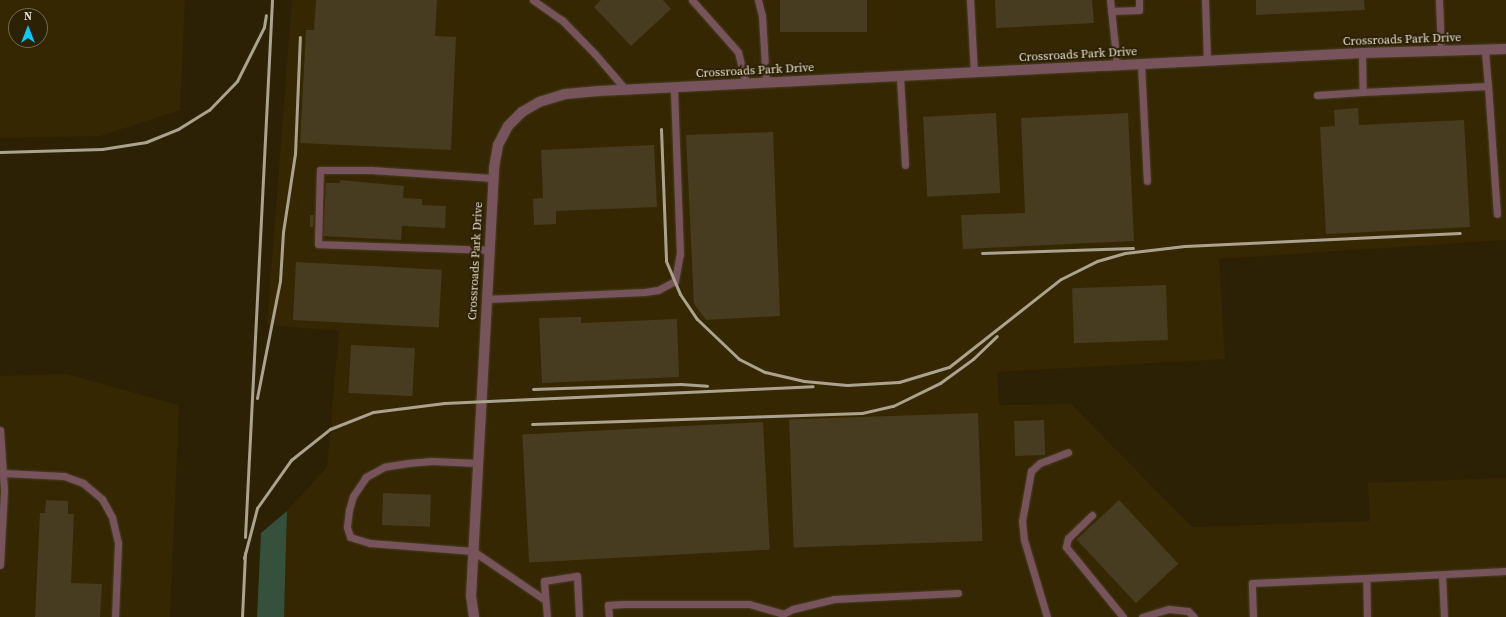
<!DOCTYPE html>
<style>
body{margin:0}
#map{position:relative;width:1506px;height:617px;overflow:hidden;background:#2c2105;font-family:"Source Serif 4",serif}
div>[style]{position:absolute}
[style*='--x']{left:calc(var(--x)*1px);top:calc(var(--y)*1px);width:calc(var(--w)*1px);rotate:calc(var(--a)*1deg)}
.built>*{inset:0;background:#352702}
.green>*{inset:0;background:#35503b}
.building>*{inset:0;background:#473c20;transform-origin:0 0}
.roads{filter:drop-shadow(0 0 1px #493f25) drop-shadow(0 0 1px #493f25)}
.service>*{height:7px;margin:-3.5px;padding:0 3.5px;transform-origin:3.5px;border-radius:3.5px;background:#77545c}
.minor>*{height:10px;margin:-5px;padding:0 5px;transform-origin:5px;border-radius:5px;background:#77545c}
.rail>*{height:3px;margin:-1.5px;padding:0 1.5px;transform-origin:1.5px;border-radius:1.5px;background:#aba390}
span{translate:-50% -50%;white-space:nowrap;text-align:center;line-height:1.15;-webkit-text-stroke:4px #2c2105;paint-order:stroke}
.street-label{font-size:12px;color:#e1dbcb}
.north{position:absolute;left:8px;top:8px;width:40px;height:40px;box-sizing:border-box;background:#2c2105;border:1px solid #746b54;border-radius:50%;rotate:0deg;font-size:11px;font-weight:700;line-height:16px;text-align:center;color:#e1dbcb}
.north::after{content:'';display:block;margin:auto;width:14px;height:18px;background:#00cbf9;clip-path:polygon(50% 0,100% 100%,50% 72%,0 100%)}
</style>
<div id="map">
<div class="built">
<i style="clip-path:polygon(evenodd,0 0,185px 0,180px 110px,100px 136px,0 138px,0 0,16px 16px,40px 16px,40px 40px,16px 40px,16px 16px)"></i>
<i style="clip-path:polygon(292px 0,1506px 0,1506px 240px,1219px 259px,1225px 359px,997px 372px,999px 405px,1071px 404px,1192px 527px,1370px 521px,1368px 483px,1506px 478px,1506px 617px,284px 617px,287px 511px,327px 467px,339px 331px,267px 325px)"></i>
<i style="clip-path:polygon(66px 374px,179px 405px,170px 617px,0 617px,0 376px)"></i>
</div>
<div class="green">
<i style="clip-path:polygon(287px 511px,284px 617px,257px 617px,261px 533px)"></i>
</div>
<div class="building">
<i style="clip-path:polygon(316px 0,437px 0,435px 36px,456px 37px,451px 150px,300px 143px,306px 30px,314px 30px)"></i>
<i style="clip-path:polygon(601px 0,663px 0,671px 9px,631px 46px,594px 7px)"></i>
<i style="left:780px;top:0;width:87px;height:32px"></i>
<i style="clip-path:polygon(995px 0,1092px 0,1094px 23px,996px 28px)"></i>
<i style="clip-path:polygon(1256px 0,1364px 0,1365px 10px,1256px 15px)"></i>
<i style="clip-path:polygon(1358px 108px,1359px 125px,1464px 120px,1470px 227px,1326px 234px,1320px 127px,1335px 126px,1334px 110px)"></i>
<i style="left:996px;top:113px;width:80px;height:73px;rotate:87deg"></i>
<i style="clip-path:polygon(1128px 113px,1134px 241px,963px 249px,961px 215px,1025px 213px,1021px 118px)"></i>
<i style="clip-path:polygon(773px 132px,780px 316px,706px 320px,694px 304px,686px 135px)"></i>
<i style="clip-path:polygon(654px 145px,657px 207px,556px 211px,556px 224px,534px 225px,533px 199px,543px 198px,541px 150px)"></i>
<i style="clip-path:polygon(340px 180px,404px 186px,403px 198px,422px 199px,422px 205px,446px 206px,445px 228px,402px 226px,401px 240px,323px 236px,326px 183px,340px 183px)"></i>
<i style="clip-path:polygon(310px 215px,314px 215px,313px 227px,310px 227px)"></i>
<i style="left:296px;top:262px;width:146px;height:58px;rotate:3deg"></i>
<i style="left:1166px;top:285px;width:55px;height:94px;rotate:88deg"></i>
<i style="clip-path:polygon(581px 317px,581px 323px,677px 319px,679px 377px,542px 383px,539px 318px)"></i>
<i style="left:351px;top:345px;width:64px;height:48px;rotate:3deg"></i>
<i style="left:978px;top:413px;width:128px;height:189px;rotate:88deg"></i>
<i style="left:1044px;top:420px;width:35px;height:30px;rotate:88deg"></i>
<i style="left:763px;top:422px;width:128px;height:241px;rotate:87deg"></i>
<i style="left:383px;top:493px;width:48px;height:32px;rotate:2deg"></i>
<i style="clip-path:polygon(46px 500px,68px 501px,68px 514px,74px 514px,71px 583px,102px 584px,100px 617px,35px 617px,40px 513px,45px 513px)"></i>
<i style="left:1119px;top:500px;width:87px;height:58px;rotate:47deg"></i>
</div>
<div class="roads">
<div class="service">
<i style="--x:533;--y:0;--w:35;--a:35"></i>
<i style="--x:562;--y:20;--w:47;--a:45.9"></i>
<i style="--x:595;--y:54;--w:48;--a:49.3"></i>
<i style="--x:692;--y:0;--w:69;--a:48.5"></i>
<i style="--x:738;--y:52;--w:33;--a:76"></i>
<i style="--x:758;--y:0;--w:16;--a:76"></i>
<i style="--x:762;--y:16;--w:67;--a:86.6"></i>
<i style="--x:970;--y:0;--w:73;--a:86.9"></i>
<i style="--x:1110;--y:0;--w:65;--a:83.9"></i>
<i style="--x:1205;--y:0;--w:61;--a:88.1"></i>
<i style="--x:1439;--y:0;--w:52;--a:87.8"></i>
<i style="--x:1111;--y:11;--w:28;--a:-2"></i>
<i style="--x:1139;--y:10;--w:10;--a:-90"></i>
<i style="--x:1362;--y:53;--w:39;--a:89"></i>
<i style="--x:1363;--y:92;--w:125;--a:-2.7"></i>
<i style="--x:1488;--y:86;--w:36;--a:-95"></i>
<i style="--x:1141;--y:64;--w:117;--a:87.1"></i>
<i style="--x:900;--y:77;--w:88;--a:86.7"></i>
<i style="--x:1488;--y:86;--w:128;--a:86"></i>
<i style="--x:1317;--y:95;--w:46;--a:-3.7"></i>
<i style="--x:489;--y:250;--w:171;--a:-178"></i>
<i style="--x:318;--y:244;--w:74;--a:-88.5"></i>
<i style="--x:320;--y:170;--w:51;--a:0"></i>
<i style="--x:371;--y:170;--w:122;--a:3.8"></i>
<i style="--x:487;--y:299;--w:158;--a:-2.5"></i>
<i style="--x:645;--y:292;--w:13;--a:-9"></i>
<i style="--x:658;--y:290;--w:19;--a:-28"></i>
<i style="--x:675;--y:281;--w:27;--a:-80"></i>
<i style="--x:680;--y:254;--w:166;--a:-92.1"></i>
<i style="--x:0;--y:430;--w:61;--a:86.2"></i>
<i style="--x:4;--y:491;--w:74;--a:93.1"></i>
<i style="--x:477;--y:463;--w:45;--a:-177.5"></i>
<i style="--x:432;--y:461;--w:24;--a:175"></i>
<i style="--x:408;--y:463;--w:24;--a:171"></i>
<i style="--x:384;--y:467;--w:21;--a:151"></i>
<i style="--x:366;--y:477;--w:23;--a:124"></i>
<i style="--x:353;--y:496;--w:15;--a:106"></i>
<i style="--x:349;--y:510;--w:17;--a:97"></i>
<i style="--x:347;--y:527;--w:10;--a:73"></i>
<i style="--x:350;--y:537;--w:21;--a:17"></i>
<i style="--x:370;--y:543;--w:103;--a:4.4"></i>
<i style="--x:473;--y:551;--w:87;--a:34.2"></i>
<i style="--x:3;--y:473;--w:61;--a:2.8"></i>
<i style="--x:64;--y:476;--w:20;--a:20"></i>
<i style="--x:83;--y:483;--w:25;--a:40"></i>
<i style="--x:102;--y:499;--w:21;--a:61"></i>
<i style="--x:112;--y:517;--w:27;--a:77"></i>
<i style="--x:118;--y:543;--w:74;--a:92.3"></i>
<i style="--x:1092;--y:515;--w:33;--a:136"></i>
<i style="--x:1068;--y:538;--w:9;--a:103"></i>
<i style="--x:1066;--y:547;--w:90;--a:50.8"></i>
<i style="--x:1442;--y:575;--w:42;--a:87.3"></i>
<i style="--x:547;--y:617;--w:36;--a:-95"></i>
<i style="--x:544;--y:581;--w:33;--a:-9"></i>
<i style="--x:577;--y:576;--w:41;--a:87.2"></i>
<i style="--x:609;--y:617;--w:12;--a:-95"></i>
<i style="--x:608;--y:605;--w:16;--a:-4"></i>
<i style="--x:624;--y:604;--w:125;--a:0"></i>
<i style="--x:749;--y:604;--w:35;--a:16"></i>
<i style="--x:782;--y:617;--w:3;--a:-72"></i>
<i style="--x:783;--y:614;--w:11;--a:-27"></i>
<i style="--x:793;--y:609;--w:42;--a:-13.7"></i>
<i style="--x:834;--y:599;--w:124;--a:-2.8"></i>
<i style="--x:1047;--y:617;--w:80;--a:-106.6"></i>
<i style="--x:1024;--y:540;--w:19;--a:-96"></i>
<i style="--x:1022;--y:521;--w:51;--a:-79.8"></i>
<i style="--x:1031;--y:471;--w:12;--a:-42"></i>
<i style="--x:1040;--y:463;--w:30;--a:-21"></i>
<i style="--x:1142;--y:617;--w:28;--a:-17"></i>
<i style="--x:1169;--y:609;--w:19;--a:6"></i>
<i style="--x:1188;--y:611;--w:8;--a:45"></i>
<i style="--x:1253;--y:617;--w:34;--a:-92"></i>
<i style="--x:1252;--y:583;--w:114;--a:-2.5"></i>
<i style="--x:1367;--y:617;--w:39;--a:-91"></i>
<i style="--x:1366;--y:578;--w:140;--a:-2.9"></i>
</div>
<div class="minor">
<i style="--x:474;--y:617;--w:21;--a:-98"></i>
<i style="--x:471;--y:596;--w:429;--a:-86.9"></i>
<i style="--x:494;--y:168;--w:23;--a:-80"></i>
<i style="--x:498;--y:145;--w:21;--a:-62"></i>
<i style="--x:508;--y:126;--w:20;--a:-45"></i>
<i style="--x:522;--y:112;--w:20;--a:-30"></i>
<i style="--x:539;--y:102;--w:27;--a:-17"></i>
<i style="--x:565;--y:94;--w:34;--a:-5"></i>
<i style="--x:599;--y:91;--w:764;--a:-2.85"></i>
<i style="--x:1362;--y:53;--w:144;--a:-1.6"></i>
</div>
</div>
<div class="rail">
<i style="--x:661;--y:129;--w:132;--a:87.8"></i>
<i style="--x:666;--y:261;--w:36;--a:67"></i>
<i style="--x:680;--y:294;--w:30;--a:56"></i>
<i style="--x:697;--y:319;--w:58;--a:43.6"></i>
<i style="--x:739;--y:359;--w:29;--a:27"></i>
<i style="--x:765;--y:372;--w:40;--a:13"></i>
<i style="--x:804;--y:381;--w:43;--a:5.3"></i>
<i style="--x:847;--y:385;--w:52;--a:-3.3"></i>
<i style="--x:899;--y:382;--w:52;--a:-16.7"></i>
<i style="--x:949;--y:367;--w:142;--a:-38.2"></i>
<i style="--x:1061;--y:279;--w:40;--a:-26.6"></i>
<i style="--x:1097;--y:261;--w:29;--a:-16"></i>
<i style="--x:1125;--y:253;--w:60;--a:-6.7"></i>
<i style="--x:1185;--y:246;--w:275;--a:-2.7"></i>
<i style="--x:0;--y:152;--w:102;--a:-1.7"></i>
<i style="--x:102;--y:149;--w:45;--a:-9"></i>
<i style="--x:146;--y:142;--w:35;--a:-22"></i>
<i style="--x:178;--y:129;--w:36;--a:-32"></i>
<i style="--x:209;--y:110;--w:40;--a:-46"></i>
<i style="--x:237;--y:81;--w:60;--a:-63.4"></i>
<i style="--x:264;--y:27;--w:12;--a:-81"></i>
<i style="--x:982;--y:253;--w:151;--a:-1.9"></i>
<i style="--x:533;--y:389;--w:148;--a:-1.9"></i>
<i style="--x:681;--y:384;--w:26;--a:4"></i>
<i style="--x:257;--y:398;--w:119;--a:-78.9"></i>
<i style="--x:280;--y:281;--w:49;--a:-86.5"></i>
<i style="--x:283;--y:232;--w:79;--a:-81.3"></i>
<i style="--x:295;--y:154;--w:117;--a:-87.6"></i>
<i style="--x:532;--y:424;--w:330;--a:-1.9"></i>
<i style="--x:862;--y:413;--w:32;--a:-13"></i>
<i style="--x:893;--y:406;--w:52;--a:-26.1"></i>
<i style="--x:940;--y:383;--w:41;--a:-36"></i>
<i style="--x:973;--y:359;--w:33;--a:-44"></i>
<i style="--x:245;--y:537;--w:538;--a:-87.12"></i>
<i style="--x:244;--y:558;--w:52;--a:-75.4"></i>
<i style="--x:257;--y:508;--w:59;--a:-54.7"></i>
<i style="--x:291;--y:460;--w:50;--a:-38.5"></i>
<i style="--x:330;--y:429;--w:46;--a:-21.6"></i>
<i style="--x:373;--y:412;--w:72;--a:-7.2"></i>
<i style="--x:444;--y:403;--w:369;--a:-2.6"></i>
<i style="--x:242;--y:617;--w:64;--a:-87.3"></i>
</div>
<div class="street-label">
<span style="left:1402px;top:40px;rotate:-2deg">Crossroads Park Drive</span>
<span style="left:1078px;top:55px;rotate:-3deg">Crossroads Park Drive</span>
<span style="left:755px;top:71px;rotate:-3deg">Crossroads Park Drive</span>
<span style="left:476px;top:261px;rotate:-87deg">Crossroads Park Drive</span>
</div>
<div class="north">N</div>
</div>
